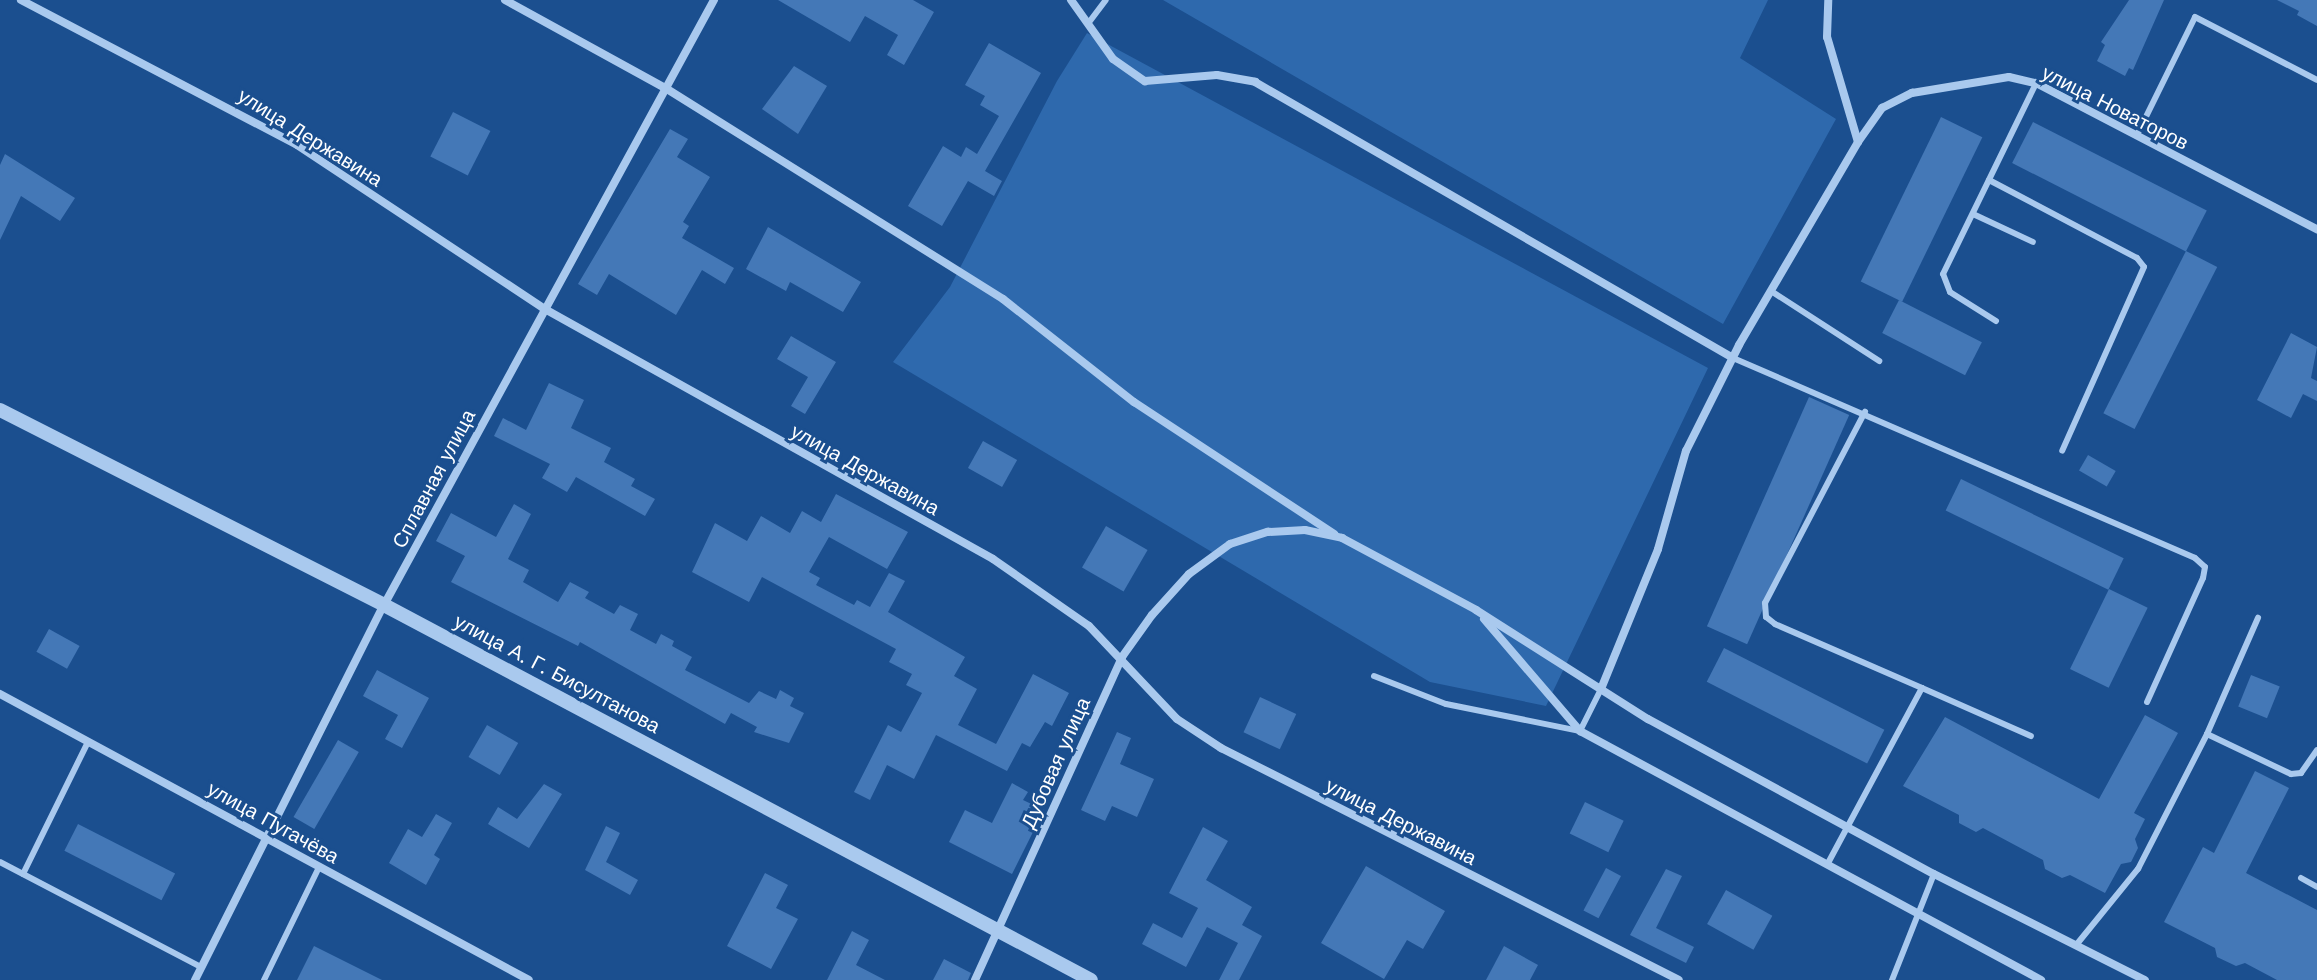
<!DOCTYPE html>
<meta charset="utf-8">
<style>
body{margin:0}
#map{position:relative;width:2317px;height:980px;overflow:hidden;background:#1b4f8f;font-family:"Work Sans",sans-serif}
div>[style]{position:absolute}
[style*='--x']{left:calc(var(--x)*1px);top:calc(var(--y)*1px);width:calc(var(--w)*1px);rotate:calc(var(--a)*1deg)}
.green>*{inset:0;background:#2e69ad}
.building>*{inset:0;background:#4478b7;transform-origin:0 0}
.service>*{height:6px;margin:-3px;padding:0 3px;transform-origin:3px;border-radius:3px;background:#a9c9ee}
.minor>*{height:8px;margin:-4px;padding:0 4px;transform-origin:4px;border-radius:4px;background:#a9c9ee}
.tertiary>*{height:14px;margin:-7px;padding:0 7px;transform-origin:7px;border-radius:7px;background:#a9c9ee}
span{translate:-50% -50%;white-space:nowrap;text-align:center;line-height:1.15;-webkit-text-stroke:6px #1b4f8f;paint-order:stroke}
.street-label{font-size:20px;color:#fff}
</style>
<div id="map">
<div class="green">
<i style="clip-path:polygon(1163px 0,1768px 0,1740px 58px,1836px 119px,1723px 324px)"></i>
<i style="clip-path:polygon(1087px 33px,1708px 368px,1546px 706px,1430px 682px,893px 362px,950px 287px,1057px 81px)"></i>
</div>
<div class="building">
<i style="clip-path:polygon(778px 0,913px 0,934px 12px,904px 65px,887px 55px,898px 35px,865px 16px,850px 42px)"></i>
<i style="clip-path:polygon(2129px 0,2164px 0,2133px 70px,2129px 68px,2125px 76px,2097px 61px,2105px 45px,2101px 42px)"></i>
<i style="clip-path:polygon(2277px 0,2317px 0,2317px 26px,2297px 15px,2299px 11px)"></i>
<i style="clip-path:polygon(989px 43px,1041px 73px,985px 171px,1002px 181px,994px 196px,968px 181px,942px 226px,908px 206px,943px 146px,961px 157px,966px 147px,977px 154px,999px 116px,980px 105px,985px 96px,965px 85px)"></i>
<i style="clip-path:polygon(794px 66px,827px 86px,798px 134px,762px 109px)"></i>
<i style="left:453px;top:112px;width:42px;height:50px;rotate:27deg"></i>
<i style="left:1941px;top:117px;width:46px;height:183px;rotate:26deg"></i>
<i style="left:2033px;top:122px;width:195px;height:46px;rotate:27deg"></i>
<i style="clip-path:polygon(670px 129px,688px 139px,677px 157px,710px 177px,683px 222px,689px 226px,682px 238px,734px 268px,725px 284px,702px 270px,676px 315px,609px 274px,597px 295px,578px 284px)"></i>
<i style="clip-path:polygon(5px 154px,75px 198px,60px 221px,21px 196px,0 240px,0 165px)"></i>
<i style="clip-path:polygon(768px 227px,861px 282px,843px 312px,790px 282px,786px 291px,746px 269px)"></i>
<i style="left:2186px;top:251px;width:35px;height:182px;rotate:27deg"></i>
<i style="left:1899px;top:300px;width:93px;height:37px;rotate:27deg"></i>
<i style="clip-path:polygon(2291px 333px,2317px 347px,2311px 378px,2317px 381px,2317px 401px,2303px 394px,2291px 418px,2257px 400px)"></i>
<i style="clip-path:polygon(791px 336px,836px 362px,805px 414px,791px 406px,808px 377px,777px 359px)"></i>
<i style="clip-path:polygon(549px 383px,584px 400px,571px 428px,611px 448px,604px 462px,635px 479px,631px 486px,655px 499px,645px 516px,576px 477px,567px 492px,542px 478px,550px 464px,494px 436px,503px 418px,526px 430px)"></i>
<i style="left:1809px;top:397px;width:44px;height:251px;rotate:24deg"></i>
<i style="left:983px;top:441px;width:39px;height:31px;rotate:29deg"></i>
<i style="left:2088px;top:455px;width:32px;height:18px;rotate:30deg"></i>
<i style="left:1961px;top:479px;width:181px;height:35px;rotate:26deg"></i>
<i style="clip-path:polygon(836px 494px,908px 532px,887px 569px,829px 537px,809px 572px,820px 578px,816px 585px,854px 605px,857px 600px,870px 607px,889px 573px,905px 581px,888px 612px,965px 657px,954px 676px,977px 689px,958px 725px,996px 744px,1033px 674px,1069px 693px,1052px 726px,1045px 722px,1030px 747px,1022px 743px,1007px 771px,936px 735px,914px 779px,887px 765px,870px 800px,854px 792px,888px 725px,901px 732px,922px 693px,906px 685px,912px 674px,889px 662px,896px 649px,762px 577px,749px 602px,692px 572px,715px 523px,747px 541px,761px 516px,790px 533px,802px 511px,821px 522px)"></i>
<i style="clip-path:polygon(514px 504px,531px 514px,508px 559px,529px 570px,523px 582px,558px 602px,570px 582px,589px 592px,585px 598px,614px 614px,620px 605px,638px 614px,630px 630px,656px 644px,661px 634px,674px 641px,672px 646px,692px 657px,685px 670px,749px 703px,759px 691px,776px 699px,780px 690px,794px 698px,790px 706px,804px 713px,789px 743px,754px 732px,757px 727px,731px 713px,725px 724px,580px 642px,578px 646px,451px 582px,465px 556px,436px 541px,451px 513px,496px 537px)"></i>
<i style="left:1106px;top:526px;width:48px;height:48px;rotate:30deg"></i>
<i style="left:2109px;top:589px;width:43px;height:89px;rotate:26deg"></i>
<i style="left:49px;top:629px;width:35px;height:26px;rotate:29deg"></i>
<i style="left:1724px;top:648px;width:180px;height:38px;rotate:27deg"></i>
<i style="clip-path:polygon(377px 670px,429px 698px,402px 748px,385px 739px,398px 715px,363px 696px)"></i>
<i style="left:2251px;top:675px;width:31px;height:34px;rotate:22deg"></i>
<i style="left:1260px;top:697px;width:40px;height:39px;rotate:25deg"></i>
<i style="clip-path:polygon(2145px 715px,2178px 733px,2134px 813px,2145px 819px,2135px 839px,2138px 848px,2131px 862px,2121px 864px,2105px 893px,2070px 875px,2062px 878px,2045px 869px,2043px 860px,1983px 828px,1976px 832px,1959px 823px,1959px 815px,1903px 786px,1945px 717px,2099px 799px)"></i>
<i style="left:487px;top:725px;width:36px;height:37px;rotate:30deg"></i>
<i style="clip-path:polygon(1117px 732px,1131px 738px,1120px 764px,1154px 779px,1137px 817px,1112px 806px,1105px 821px,1081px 810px)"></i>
<i style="left:338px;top:740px;width:24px;height:89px;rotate:30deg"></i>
<i style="clip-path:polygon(2255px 771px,2289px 788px,2246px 873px,2317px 910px,2317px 980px,2277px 980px,2245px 963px,2236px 966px,2217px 957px,2215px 948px,2164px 922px,2203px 847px,2214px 853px)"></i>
<i style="clip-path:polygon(1012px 783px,1028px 792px,1023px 800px,1044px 810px,1012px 874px,949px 842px,965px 810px,992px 823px)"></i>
<i style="clip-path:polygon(544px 784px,562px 794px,529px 848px,488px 824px,498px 807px,517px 819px)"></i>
<i style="left:1585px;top:802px;width:43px;height:35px;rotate:26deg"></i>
<i style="clip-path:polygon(436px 814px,452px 823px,434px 855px,440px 859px,426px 885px,389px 863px,408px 829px,422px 837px)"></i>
<i style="left:78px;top:824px;width:109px;height:30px;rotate:27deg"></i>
<i style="clip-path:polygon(606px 826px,620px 833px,606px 862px,638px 880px,630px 895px,585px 870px)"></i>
<i style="clip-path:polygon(1203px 827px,1228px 841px,1206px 880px,1252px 907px,1242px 925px,1262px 936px,1239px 980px,1219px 980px,1238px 943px,1207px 927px,1186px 967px,1142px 944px,1153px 923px,1182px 938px,1198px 908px,1169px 893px)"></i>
<i style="clip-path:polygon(1366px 866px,1445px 911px,1423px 949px,1407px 940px,1384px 979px,1321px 943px)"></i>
<i style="left:1606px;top:868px;width:17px;height:48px;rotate:28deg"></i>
<i style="clip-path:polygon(1666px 869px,1682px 876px,1656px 928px,1694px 947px,1686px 963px,1630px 935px)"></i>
<i style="clip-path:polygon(765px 873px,788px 885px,776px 908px,798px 919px,771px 969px,727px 946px)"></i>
<i style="left:1726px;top:890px;width:53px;height:39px;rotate:29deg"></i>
<i style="clip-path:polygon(852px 931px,869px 940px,856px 965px,885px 980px,827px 980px)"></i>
<i style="clip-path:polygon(314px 946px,382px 980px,297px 980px)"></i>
<i style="clip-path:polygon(1504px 946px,1538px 965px,1530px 980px,1486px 980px)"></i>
<i style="clip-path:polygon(944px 959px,971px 973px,968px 980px,933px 980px)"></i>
</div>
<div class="service">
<i style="--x:1090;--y:21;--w:26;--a:-53"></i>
<i style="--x:2137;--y:135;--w:131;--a:-63.8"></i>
<i style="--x:2195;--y:17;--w:137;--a:27.3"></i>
<i style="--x:1989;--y:180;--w:167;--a:27.8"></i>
<i style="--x:2137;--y:258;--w:11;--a:52"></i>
<i style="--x:2144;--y:267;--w:201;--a:114"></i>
<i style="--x:1973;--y:214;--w:66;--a:25"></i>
<i style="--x:1771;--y:291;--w:129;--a:32.9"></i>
<i style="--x:1996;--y:321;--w:54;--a:-147.8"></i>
<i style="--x:1950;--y:292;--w:19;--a:-111"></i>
<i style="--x:1943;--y:274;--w:212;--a:-64"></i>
<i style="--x:1733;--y:358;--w:503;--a:23.41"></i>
<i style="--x:2195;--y:558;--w:13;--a:42"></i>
<i style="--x:2205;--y:567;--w:11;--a:100"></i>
<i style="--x:2203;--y:578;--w:136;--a:114.3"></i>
<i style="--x:1374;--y:676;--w:77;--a:21.3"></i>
<i style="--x:1446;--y:704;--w:137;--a:11.4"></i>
<i style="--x:1580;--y:731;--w:47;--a:-63.4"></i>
<i style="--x:1922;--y:688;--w:119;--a:23.8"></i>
<i style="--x:2207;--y:734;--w:93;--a:25.5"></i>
<i style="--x:2291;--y:774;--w:10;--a:-6"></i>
<i style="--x:2301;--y:773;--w:28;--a:-55"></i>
<i style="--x:0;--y:862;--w:227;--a:27.6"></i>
<i style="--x:1827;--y:865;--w:201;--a:-61.8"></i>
<i style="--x:1922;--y:688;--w:160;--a:-156.5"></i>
<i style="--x:1775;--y:624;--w:11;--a:-142"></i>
<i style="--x:1766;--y:617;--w:14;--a:-94"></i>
<i style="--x:1765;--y:603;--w:216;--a:-62.4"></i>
<i style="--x:23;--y:874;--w:147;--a:-63.8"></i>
<i style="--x:2301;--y:878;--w:18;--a:29"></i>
<i style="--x:2077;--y:944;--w:97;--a:-50.9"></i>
<i style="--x:2138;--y:869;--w:152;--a:-62.9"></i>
<i style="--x:2207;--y:734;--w:127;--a:-66.3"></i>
<i style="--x:264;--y:980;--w:126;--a:-64"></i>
<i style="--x:1892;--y:980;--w:114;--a:-68.4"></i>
</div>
<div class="minor">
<i style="--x:21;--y:0;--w:312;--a:27.7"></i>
<i style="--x:297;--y:145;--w:295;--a:33.5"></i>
<i style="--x:543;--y:308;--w:515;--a:29.15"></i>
<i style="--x:993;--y:559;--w:117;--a:34.9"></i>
<i style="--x:1089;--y:626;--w:128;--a:46.6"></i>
<i style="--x:1177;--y:719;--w:53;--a:33.4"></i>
<i style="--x:1221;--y:748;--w:513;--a:26.86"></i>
<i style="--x:505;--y:0;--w:185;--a:28.8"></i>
<i style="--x:667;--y:89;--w:396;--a:32"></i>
<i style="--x:1003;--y:299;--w:167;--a:38.2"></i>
<i style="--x:1134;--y:402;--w:240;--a:33.4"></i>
<i style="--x:1071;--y:0;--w:72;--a:54.6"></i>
<i style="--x:1113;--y:59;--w:39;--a:35"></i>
<i style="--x:1145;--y:81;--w:72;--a:-4.8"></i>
<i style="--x:1217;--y:75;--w:39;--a:10"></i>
<i style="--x:1255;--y:82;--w:552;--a:30"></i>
<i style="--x:1858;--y:142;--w:42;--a:-54.8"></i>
<i style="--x:1882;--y:108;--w:34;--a:-27"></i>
<i style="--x:1912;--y:93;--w:98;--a:-9.4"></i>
<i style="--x:2009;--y:77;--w:28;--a:13"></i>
<i style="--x:2036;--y:83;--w:317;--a:27.5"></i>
<i style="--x:1484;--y:619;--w:148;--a:49.4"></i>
<i style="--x:1580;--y:731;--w:524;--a:28.37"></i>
<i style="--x:1601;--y:689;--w:151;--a:-67.8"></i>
<i style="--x:1658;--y:549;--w:102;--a:-74.1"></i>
<i style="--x:1686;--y:451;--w:119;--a:-63.4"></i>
<i style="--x:1739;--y:345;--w:235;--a:-59.6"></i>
<i style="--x:1858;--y:142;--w:109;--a:-106.4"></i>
<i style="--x:1827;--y:37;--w:37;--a:-88"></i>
<i style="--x:0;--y:694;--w:601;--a:28.4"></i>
<i style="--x:195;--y:980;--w:420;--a:-63.3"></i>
<i style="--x:384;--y:605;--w:689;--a:-61.39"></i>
<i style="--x:975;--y:980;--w:355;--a:-65.5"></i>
<i style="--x:1122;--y:657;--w:52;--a:-54.5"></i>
<i style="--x:1152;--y:615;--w:55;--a:-47.9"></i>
<i style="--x:1189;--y:574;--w:51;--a:-36.2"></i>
<i style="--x:1230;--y:544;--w:40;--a:-18"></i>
<i style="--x:1268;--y:532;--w:37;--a:-3"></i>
<i style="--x:1305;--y:530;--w:38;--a:12"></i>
<i style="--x:1342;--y:538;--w:152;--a:28.2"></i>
<i style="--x:1476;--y:610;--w:204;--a:32.4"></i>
<i style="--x:1648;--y:719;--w:325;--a:28.5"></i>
<i style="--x:1934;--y:874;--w:236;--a:26.7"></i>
</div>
<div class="tertiary">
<i style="--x:0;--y:410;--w:431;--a:26.9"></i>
<i style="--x:384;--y:605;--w:800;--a:27.94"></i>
</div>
<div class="street-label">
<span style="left:2115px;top:108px;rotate:27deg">улица Новаторов</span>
<span style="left:310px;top:138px;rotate:32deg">улица Державина</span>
<span style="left:865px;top:470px;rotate:29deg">улица Державина</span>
<span style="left:434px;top:479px;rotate:-62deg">Сплавная улица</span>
<span style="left:557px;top:674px;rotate:28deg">улица А. Г. Бисултанова</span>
<span style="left:1056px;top:763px;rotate:-66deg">Дубовая улица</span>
<span style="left:1401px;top:822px;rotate:27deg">улица Державина</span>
<span style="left:273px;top:823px;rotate:29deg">улица Пугачёва</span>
</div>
</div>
